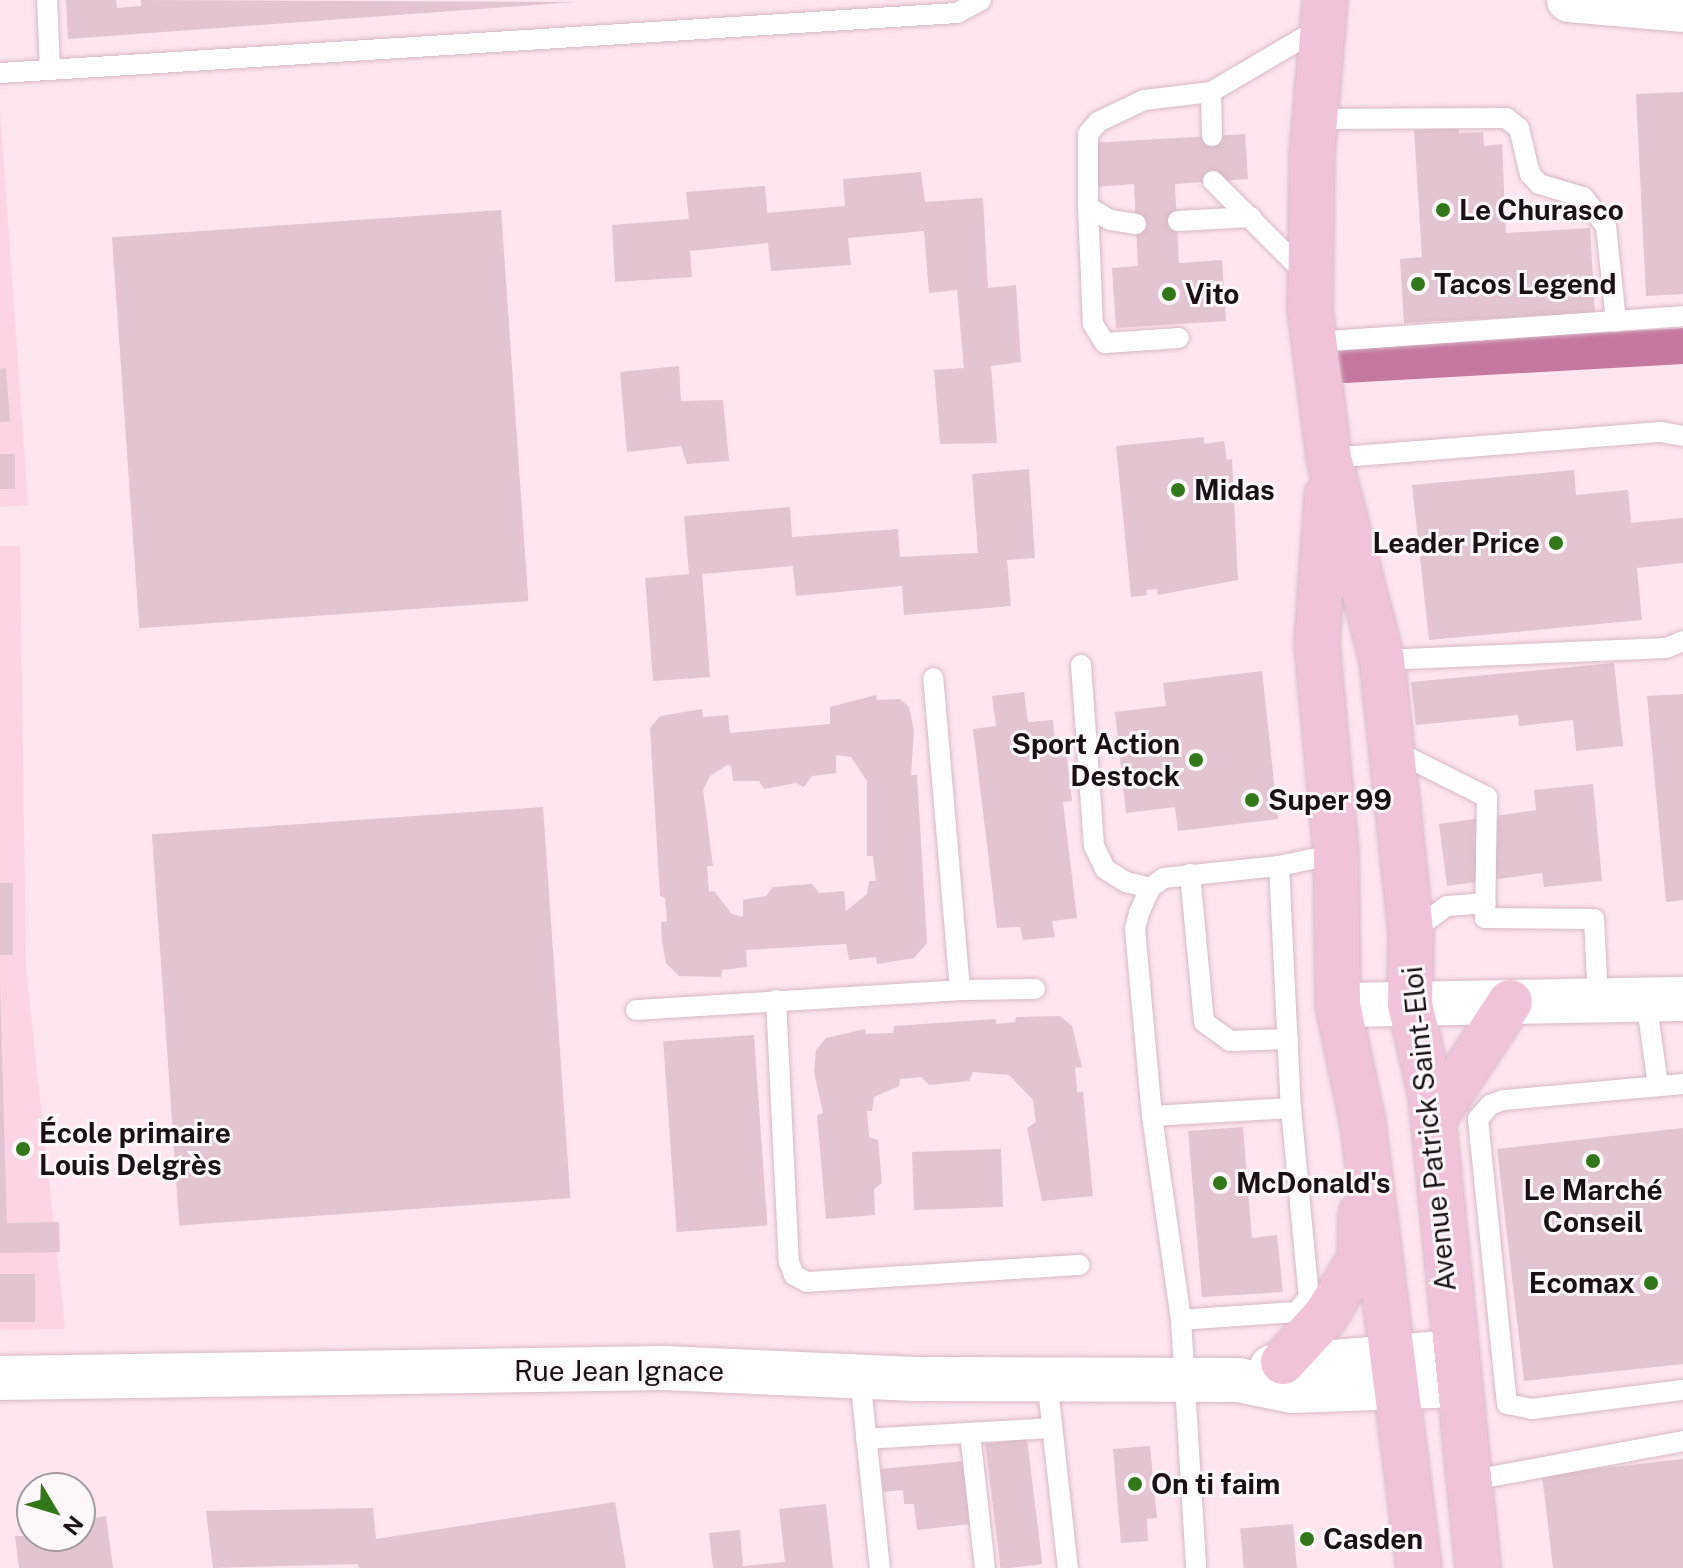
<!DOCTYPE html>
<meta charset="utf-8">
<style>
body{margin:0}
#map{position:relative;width:1683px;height:1568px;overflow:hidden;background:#fee5f0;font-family:"Public Sans",sans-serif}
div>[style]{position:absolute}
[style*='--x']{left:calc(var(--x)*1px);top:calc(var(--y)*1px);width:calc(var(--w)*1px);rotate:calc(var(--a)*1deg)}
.built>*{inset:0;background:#fcd4e6}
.canal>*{height:36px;margin:-18px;padding:0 18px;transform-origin:18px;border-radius:18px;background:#c6779e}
.building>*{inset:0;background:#e3c4d2;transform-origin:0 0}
.roads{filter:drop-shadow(0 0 2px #d7b9c6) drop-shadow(0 0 2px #d7b9c6)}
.lane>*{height:20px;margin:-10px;padding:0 10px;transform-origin:10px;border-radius:10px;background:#fff}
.secondary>*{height:44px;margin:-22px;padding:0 22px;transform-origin:22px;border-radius:22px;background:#fff}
.primary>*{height:44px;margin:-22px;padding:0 22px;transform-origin:22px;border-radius:22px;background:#f1c3d9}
.dots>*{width:22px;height:22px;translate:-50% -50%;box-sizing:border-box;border:4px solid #fef8fb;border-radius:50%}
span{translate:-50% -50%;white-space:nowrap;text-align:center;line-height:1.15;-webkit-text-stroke:6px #fef8fb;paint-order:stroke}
.poi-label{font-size:28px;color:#1a1015;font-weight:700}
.left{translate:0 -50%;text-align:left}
.right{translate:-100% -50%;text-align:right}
.street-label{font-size:28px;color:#1a1015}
.north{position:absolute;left:16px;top:1472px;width:80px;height:80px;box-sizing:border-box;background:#fef8fb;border:2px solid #a39b9f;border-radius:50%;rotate:128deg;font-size:22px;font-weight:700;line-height:32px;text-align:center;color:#1a1015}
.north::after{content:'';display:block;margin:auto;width:28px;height:36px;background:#327719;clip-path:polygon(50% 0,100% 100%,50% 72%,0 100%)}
</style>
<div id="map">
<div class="built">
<i style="clip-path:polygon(0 111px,28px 505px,0 507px)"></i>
<i style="clip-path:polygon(0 546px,20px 546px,26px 969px,65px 1329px,0 1330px)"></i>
</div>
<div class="canal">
<i style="--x:1344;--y:365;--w:340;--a:-3.2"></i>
</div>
<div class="building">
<i style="clip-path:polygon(66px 0,116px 0,117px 8px,141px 6px,141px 0,575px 2px,68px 39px)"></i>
<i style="clip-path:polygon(1683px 92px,1683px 294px,1646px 296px,1636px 94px)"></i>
<i style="clip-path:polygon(1459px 128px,1459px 133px,1483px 132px,1484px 146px,1502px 144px,1506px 233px,1590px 228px,1595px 313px,1404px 323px,1400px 259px,1422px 257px,1414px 130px)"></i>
<i style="clip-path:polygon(1245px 134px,1248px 179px,1175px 184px,1179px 263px,1222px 260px,1226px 321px,1116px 328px,1112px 268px,1138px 266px,1134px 184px,1094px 187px,1091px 143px)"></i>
<i style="clip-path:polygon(921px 172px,925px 202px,983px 198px,988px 288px,1016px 285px,1021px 362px,991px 366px,997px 443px,940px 444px,934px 370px,964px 368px,957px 290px,929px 293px,924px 231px,848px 238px,851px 265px,771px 271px,768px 243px,690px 251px,692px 277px,615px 282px,612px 225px,689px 219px,686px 192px,765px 186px,767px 213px,845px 206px,843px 179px)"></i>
<i style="left:501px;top:210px;width:392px;height:390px;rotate:86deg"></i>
<i style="clip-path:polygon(679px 366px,681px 401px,723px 400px,729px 461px,687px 464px,681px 446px,627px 452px,620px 372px)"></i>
<i style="clip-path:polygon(6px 368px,10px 421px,0 422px,0 369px)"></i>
<i style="clip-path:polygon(1204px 437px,1204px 444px,1224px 441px,1227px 460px,1232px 459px,1238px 580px,1158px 595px,1157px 589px,1146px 590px,1147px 595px,1131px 597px,1116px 446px)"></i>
<i style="left:0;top:454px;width:15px;height:35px"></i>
<i style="clip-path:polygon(1029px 469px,1035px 558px,1007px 560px,1011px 606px,904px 615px,902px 586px,796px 596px,793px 566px,702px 574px,710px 677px,653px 681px,645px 578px,689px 574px,684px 516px,790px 507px,792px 537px,898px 529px,900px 557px,978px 553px,972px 474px)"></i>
<i style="clip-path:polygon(1574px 470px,1576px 495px,1628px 490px,1631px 523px,1683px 518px,1683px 563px,1637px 568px,1642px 620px,1429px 640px,1412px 485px)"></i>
<i style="clip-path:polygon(1614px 663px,1623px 746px,1576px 751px,1573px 720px,1519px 726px,1518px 715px,1416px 725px,1411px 682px)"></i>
<i style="clip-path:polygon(1262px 671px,1278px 819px,1178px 831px,1175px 807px,1126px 813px,1115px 712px,1166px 706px,1163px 683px)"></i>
<i style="clip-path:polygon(1024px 692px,1028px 722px,1053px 720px,1055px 742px,1065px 741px,1072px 801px,1063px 802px,1077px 918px,1052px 921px,1055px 937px,1023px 940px,1020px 927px,997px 928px,973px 729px,996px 726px,992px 696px)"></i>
<i style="clip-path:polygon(1683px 694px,1683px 900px,1666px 902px,1647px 696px)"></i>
<i style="clip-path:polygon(evenodd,876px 695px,877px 700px,900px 699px,909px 707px,914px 731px,911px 775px,917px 775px,927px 943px,914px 958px,877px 964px,876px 957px,849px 960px,846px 944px,746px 950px,747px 967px,722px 970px,721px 977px,679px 976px,666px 963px,662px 942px,661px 922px,667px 921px,665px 898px,660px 896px,650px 728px,660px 716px,702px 709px,703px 717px,728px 715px,730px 733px,830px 724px,830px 707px,876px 695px,836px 755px,851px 757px,867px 781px,867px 856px,873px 856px,876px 881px,869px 881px,867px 894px,846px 911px,844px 891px,819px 893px,812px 884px,773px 887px,766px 896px,743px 900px,743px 917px,732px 914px,714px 891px,709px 892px,707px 866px,713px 866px,703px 790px,710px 776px,727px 765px,731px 766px,733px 781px,759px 781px,764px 789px,796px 783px,804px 787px,812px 776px,836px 773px,836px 755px)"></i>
<i style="clip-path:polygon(1593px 784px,1602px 881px,1544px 887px,1542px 873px,1447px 886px,1439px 824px,1536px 810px,1534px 790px)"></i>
<i style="left:543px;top:807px;width:392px;height:392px;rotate:86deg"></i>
<i style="left:0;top:883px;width:13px;height:72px"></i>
<i style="clip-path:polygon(0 982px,7px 1223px,59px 1222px,60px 1252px,0 1253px)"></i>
<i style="clip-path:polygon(1060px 1016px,1072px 1026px,1082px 1067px,1075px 1068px,1077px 1092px,1083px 1092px,1093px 1196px,1042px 1201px,1027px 1128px,1036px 1122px,1033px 1100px,1009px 1075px,973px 1072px,969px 1081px,929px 1085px,921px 1077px,900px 1079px,899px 1086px,874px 1097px,872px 1111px,867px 1111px,869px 1137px,878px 1140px,882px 1183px,874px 1189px,875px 1215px,826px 1219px,817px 1115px,823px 1113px,814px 1072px,816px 1050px,826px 1038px,865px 1029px,866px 1034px,893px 1033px,894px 1026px,996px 1019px,996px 1024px,1015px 1022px,1016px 1017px)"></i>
<i style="left:754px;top:1035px;width:191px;height:91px;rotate:86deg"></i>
<i style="clip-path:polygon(1243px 1127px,1252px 1238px,1277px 1235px,1283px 1292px,1202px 1297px,1188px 1131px)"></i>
<i style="clip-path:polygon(1683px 1128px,1683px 1364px,1524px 1381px,1497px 1149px)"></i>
<i style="left:1001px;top:1149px;width:58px;height:89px;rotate:88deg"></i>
<i style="left:0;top:1274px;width:35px;height:48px"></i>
<i style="left:1027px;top:1439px;width:126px;height:42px;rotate:83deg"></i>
<i style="clip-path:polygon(1150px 1446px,1157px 1518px,1147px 1519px,1148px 1541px,1121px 1543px,1113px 1449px)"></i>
<i style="clip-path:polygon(1683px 1459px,1683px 1568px,1553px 1568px,1542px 1475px)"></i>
<i style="clip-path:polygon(965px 1461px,970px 1524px,917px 1530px,914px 1504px,904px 1504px,903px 1490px,883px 1492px,881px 1469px)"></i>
<i style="clip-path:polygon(615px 1502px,626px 1568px,359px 1568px,358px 1564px,213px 1568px,206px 1511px,373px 1508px,376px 1539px)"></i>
<i style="clip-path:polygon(826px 1504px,833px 1568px,713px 1568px,709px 1533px,740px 1530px,743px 1566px,785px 1562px,779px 1509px)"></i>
<i style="clip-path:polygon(106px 1516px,113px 1568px,19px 1568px,15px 1536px,80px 1536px,80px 1521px)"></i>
<i style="left:1293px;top:1524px;width:44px;height:53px;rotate:85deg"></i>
</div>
<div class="roads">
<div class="lane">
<i style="--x:47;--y:0;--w:70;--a:87.5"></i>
<i style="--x:0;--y:73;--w:959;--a:-3.59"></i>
<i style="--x:957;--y:13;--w:27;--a:-28"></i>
<i style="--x:1314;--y:119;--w:192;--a:-0.3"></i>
<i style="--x:1506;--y:118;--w:16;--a:38"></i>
<i style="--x:1519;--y:128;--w:47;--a:76.6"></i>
<i style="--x:1530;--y:174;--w:13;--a:48"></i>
<i style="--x:1539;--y:184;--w:46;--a:16.5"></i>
<i style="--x:1583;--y:197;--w:37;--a:52"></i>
<i style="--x:1606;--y:226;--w:96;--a:84"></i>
<i style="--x:1212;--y:136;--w:44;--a:-91.3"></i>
<i style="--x:1211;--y:92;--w:130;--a:-30.5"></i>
<i style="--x:1213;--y:181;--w:132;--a:45"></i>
<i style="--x:1088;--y:207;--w:117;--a:87.6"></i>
<i style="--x:1093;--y:324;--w:22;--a:58"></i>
<i style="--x:1105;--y:343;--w:74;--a:-3.9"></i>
<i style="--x:1178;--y:221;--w:73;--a:-3.1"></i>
<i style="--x:1136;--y:224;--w:26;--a:-171"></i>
<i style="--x:1110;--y:220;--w:26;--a:-149"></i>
<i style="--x:1088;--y:207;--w:73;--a:-90"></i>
<i style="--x:1088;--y:134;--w:16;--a:-50"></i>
<i style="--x:1098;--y:122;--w:51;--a:-25.6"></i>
<i style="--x:1144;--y:100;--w:67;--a:-6.8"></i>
<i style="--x:1315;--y:342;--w:369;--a:-4"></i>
<i style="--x:1329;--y:458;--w:333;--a:-4.5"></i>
<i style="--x:1661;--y:432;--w:22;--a:10"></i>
<i style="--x:1382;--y:660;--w:284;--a:-2.4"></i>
<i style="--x:1666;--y:648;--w:18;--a:-22"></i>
<i style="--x:1081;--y:665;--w:181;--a:85.9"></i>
<i style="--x:1094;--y:846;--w:25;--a:64"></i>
<i style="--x:1105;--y:869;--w:25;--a:32"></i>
<i style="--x:1126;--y:882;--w:25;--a:14"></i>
<i style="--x:1393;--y:750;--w:105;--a:26.6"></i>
<i style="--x:1487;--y:797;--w:121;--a:90.9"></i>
<i style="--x:1485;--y:918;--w:109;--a:0.5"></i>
<i style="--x:1594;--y:919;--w:81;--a:87.2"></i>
<i style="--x:1279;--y:866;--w:242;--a:87.2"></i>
<i style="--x:1291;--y:1108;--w:190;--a:84.6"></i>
<i style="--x:1309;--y:1297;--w:19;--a:129"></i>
<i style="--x:1297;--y:1312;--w:116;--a:176.1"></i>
<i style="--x:1181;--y:1320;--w:206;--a:-98.1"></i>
<i style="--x:1152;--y:1116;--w:188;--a:-95.2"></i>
<i style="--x:1135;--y:929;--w:16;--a:-76"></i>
<i style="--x:1139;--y:913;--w:27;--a:-66"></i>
<i style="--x:1150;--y:888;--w:17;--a:-36"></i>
<i style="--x:1164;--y:878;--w:116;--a:-6"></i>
<i style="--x:1279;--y:866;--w:58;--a:-11.9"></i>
<i style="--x:1190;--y:874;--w:149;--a:84.6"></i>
<i style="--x:1204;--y:1022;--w:32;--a:36"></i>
<i style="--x:1230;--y:1041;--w:58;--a:-2"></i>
<i style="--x:1411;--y:932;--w:44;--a:-35.8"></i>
<i style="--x:1447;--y:906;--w:39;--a:-4"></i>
<i style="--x:960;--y:990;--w:75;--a:-0.8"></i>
<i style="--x:1646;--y:999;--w:87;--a:82.1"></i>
<i style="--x:776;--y:1000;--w:262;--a:87.2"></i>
<i style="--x:789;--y:1262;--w:14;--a:69"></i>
<i style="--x:794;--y:1275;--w:15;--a:28"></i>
<i style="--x:807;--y:1282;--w:273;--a:-3.6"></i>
<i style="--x:636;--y:1010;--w:325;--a:-3.5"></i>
<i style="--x:960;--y:990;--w:313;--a:-94.9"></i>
<i style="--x:1683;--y:1084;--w:181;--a:174.9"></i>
<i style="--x:1503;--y:1100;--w:14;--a:159"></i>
<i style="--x:1490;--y:1105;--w:18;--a:131"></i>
<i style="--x:1478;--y:1119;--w:286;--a:84.2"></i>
<i style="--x:1507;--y:1404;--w:25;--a:11"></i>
<i style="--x:1532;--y:1409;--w:152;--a:-7.2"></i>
<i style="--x:1152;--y:1116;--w:139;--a:-3.3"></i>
<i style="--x:1181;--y:1320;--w:248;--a:86.5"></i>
<i style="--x:860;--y:1376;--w:193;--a:84.1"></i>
<i style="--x:1047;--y:1379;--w:190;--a:83.7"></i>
<i style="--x:970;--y:1433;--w:136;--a:83.7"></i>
<i style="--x:866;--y:1439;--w:186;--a:-3.4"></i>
<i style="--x:1468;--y:1481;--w:219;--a:-10.5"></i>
</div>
<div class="secondary">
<i style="--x:1569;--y:0;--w:114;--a:5"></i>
<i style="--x:1338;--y:1005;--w:345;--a:-1"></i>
<i style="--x:1272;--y:1367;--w:182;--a:-4.7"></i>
<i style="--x:0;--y:1378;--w:664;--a:-0.86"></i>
<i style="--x:664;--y:1368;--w:257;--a:2.5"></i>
<i style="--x:921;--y:1379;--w:317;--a:0.2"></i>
<i style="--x:1238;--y:1380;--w:55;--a:11.5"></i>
<i style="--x:1292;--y:1391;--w:166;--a:-2.1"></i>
</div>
<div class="primary">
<i style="--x:1325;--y:0;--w:156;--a:94.8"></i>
<i style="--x:1312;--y:155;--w:154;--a:90.7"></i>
<i style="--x:1310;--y:309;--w:150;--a:82.7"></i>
<i style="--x:1329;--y:458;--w:209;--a:75.3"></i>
<i style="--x:1382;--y:660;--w:274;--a:83.9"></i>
<i style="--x:1411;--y:932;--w:72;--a:90.8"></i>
<i style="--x:1410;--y:1004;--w:94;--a:77.1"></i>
<i style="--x:1431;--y:1096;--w:474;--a:84.3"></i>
<i style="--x:1327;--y:496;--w:148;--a:93.9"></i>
<i style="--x:1317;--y:644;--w:211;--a:84.8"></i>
<i style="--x:1336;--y:854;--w:151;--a:89.2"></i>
<i style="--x:1338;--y:1005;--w:122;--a:78.1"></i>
<i style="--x:1363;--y:1124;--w:448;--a:82.8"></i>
<i style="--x:1433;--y:1120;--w:141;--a:-56.9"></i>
<i style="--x:1283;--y:1362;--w:64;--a:-47.5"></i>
<i style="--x:1326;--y:1315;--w:66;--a:-58.7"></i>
<i style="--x:1360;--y:1259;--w:45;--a:-88.7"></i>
</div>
</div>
<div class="dots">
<i style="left:1443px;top:210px;background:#327719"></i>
<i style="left:1418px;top:284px;background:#327719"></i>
<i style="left:1169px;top:294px;background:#327719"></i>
<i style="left:1178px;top:490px;background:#327719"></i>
<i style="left:1556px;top:543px;background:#327719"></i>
<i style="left:1196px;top:760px;background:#327719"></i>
<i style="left:1252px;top:800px;background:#327719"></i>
<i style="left:23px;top:1149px;background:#327719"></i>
<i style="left:1593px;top:1161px;background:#327719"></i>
<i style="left:1220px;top:1183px;background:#327719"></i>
<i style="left:1651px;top:1283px;background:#327719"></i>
<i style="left:1135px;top:1484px;background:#327719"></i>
<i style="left:1307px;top:1539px;background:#327719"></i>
</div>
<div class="poi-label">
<span class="left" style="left:1459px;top:210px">Le Churasco</span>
<span class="left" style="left:1434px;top:284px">Tacos Legend</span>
<span class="left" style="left:1185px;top:294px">Vito</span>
<span class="left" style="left:1194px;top:490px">Midas</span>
<span class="right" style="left:1540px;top:543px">Leader Price</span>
<span class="right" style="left:1180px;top:760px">Sport Action<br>Destock</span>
<span class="left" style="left:1268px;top:800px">Super 99</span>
<span class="left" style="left:39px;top:1149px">École primaire<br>Louis Delgrès</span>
<span class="left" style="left:1236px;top:1183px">McDonald's</span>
<span style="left:1593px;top:1206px">Le Marché<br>Conseil</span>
<span class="right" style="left:1635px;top:1283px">Ecomax</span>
<span class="left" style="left:1151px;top:1484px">On ti faim</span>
<span class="left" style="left:1323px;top:1539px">Casden</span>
</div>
<div class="street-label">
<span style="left:1429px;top:1129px;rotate:-96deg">Avenue Patrick Saint-Eloi</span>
<span style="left:619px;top:1371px">Rue Jean Ignace</span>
</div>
<div class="north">N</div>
</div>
